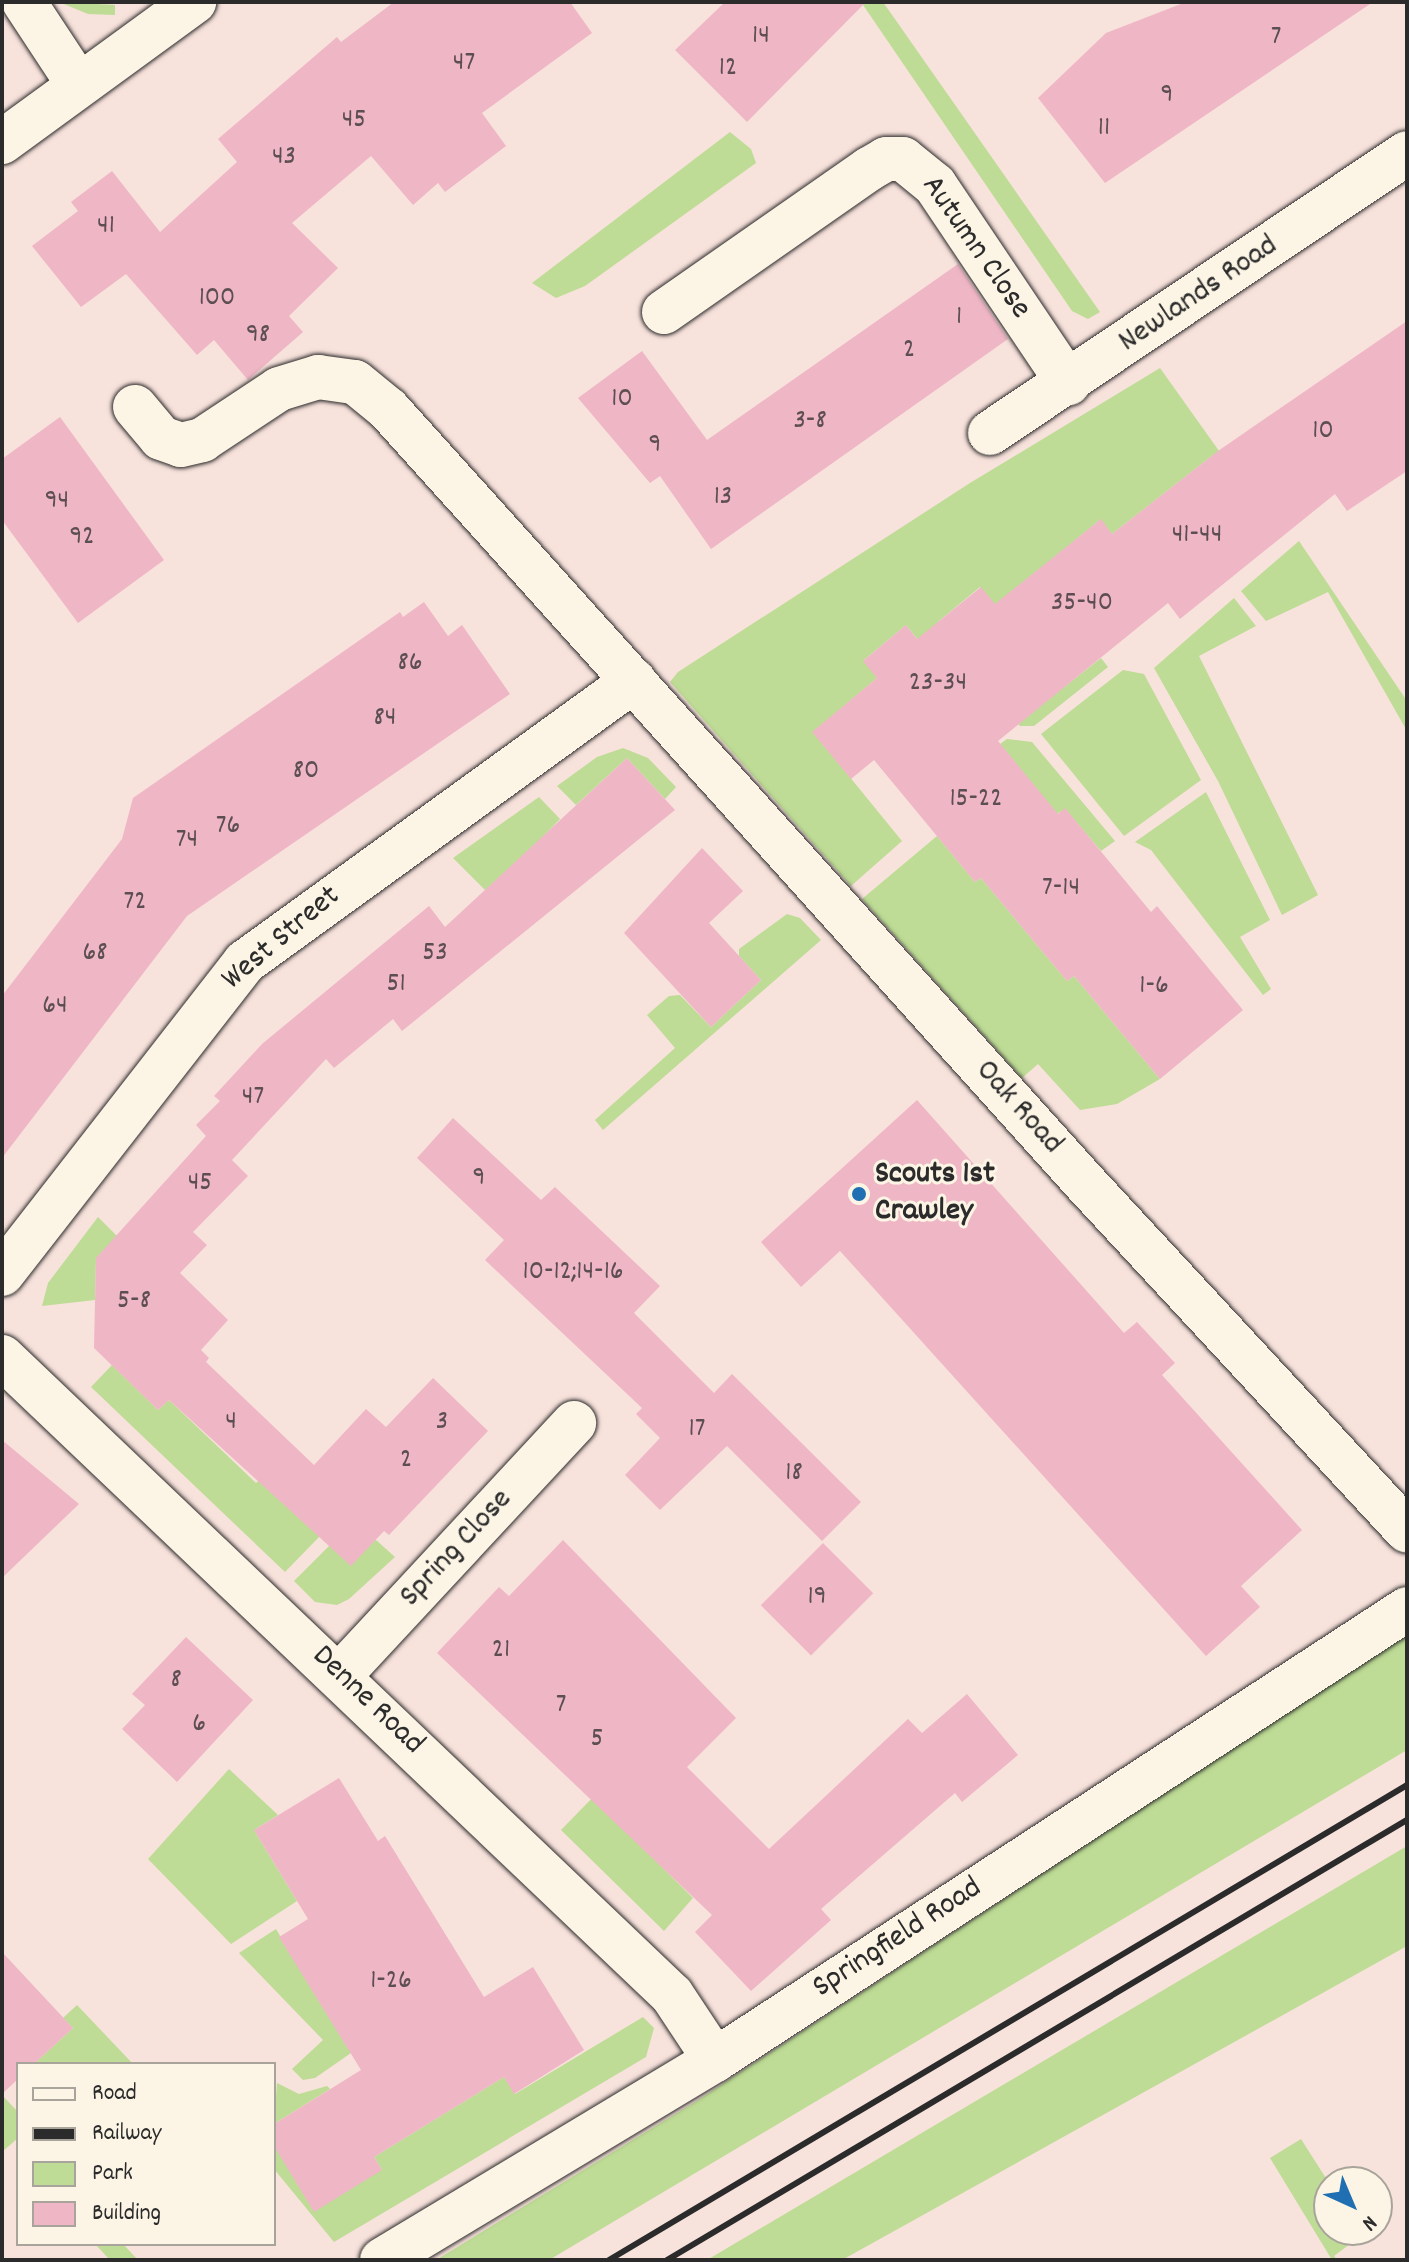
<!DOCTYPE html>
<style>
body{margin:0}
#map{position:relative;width:1409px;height:2262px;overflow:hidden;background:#f8e2dc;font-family:Dekko,sans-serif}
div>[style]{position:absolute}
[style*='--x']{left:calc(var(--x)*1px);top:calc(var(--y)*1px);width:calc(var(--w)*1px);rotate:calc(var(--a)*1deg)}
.green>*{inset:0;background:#bedc95}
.building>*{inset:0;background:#efb6c6;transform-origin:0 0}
.roads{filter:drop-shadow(0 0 2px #2b2b2b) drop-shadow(0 0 2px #2b2b2b)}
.minor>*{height:44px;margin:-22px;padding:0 22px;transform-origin:22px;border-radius:22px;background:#fcf5e5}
.rail>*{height:6px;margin:-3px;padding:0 3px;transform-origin:3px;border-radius:3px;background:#2b2b2b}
.dots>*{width:22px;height:22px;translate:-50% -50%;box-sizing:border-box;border:4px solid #fcf5e5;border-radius:50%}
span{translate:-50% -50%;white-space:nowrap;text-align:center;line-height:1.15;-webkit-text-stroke:6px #fcf5e5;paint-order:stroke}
.number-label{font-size:28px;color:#5c4e52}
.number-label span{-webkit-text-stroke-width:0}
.street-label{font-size:32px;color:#2b2b2b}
.poi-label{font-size:32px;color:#2b2b2b;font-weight:700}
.left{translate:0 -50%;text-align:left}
.frame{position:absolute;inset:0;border:4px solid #2b2b2b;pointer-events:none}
.legend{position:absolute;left:16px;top:2062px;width:260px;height:184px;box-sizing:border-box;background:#fcf5e5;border:2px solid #a8a49b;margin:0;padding:10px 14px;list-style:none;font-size:24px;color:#2b2b2b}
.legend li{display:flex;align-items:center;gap:16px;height:40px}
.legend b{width:40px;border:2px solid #a8a49b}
.north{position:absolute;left:1313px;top:2166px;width:80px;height:80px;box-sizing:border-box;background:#fcf5e5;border:2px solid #a8a49b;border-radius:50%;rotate:136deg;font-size:22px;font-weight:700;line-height:32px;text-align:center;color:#2b2b2b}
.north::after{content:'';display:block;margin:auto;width:28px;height:36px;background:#1f6fb2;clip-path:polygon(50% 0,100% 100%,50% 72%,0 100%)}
</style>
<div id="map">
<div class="green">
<i style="clip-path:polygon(59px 2px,115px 5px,115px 15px,88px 14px)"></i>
<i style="clip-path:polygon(861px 2px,883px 2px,1100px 312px,1088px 319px,1072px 311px)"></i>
<i style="clip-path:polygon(730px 132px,751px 149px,756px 163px,585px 286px,556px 298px,532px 283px)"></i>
<i style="clip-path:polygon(1160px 368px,1281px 538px,1213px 455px,1112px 534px,1100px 520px,995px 605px,980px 587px,939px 621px,923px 646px,906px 625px,864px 660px,877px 678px,813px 732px,902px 841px,851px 886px,670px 682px,678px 672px,970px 483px)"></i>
<i style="clip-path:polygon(1299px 541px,1407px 701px,1407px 731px,1328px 592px,1266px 621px,1241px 591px)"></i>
<i style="clip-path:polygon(1234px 598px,1256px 626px,1199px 656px,1318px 895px,1282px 915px,1218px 781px,1154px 668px)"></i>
<i style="clip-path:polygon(1038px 657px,1063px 688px,1101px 658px,1108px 667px,1034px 726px,1020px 726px,995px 693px)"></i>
<i style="clip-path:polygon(1123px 670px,1144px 674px,1201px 780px,1124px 836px,1041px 734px)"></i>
<i style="clip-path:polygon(1007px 739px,1032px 742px,1115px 841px,1101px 851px,1065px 809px,1057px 814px,1000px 744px)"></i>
<i style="clip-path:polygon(623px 748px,648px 758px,676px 787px,665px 799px,627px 758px,576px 805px,557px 786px,597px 757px)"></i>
<i style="clip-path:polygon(1206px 792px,1270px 920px,1240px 937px,1271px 989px,1263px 995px,1151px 850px,1135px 842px)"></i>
<i style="clip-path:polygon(539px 797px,560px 819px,488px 893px,453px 858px)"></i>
<i style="clip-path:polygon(937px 836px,975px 882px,981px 878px,1067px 981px,1074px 976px,1160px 1079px,1117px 1104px,1080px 1110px,1038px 1064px,1022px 1078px,862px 899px)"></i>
<i style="clip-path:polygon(787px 914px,800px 918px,821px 940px,603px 1130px,595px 1120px,675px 1048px,647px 1015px,669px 996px,680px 995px,711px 1027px,761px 980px,739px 956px,739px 949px)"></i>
<i style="clip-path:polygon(98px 1217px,117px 1236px,96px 1259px,95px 1300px,42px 1306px,48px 1283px)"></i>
<i style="clip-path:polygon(112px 1365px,158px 1410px,169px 1400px,256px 1483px,264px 1475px,320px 1536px,285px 1572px,91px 1387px)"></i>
<i style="clip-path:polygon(376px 1540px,395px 1557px,349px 1599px,337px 1605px,315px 1602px,294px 1581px,330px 1545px)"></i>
<i style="clip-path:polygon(1407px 1634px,1407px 1750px,549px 2260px,436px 2260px,695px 2102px)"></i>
<i style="clip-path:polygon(229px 1769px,278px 1815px,254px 1830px,297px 1901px,231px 1944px,148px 1859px)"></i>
<i style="clip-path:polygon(601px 1789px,647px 1852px,693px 1898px,664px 1931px,561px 1830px)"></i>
<i style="clip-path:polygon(1407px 1846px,1407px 1946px,842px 2260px,707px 2260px)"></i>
<i style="clip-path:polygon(276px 1929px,351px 2053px,315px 2078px,303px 2080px,292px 2069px,323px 2040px,239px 1953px)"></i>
<i style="clip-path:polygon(77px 2005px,133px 2064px,34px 2064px,73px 2028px,63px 2018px)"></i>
<i style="clip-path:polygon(643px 2017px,654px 2028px,646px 2057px,334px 2242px,274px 2169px,274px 2146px,382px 2170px,374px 2157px,504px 2077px,515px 2094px)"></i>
<i style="clip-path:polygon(277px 2083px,299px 2094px,327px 2086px,330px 2089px,274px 2124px)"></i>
<i style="clip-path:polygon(2px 2095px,18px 2112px,18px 2138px,2px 2152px)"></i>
<i style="clip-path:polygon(1301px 2139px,1329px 2183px,1329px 2230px,1359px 2230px,1362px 2235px,1334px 2256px,1337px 2260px,1332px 2260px,1270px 2158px)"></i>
<i style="clip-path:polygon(95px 2244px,123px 2244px,138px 2260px,110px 2260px)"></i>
</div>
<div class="building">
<i style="clip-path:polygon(394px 2px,570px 2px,592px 33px,482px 113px,506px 146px,445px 192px,438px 183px,413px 205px,371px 156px,292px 223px,338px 268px,289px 316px,303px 332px,248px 380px,214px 340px,197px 355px,126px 274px,81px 307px,32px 246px,78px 211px,71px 202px,112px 171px,160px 232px,237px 162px,218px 139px,337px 37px,341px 42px)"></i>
<i style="clip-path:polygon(725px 2px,866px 2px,747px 122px,675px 50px)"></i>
<i style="clip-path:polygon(1186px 2px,1373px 2px,1105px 183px,1038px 98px,1106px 33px)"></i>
<i style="clip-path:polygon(958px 264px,1008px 339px,711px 549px,660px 476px,650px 483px,578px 398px,642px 351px,707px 440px)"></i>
<i style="clip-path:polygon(1407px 321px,1407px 471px,1347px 511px,1335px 494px,1180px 619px,1168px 603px,998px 741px,1058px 814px,1065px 808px,1151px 912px,1157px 906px,1243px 1010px,1160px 1079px,1074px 976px,1067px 981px,981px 878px,975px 882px,874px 760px,851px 779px,812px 732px,877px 678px,863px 661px,906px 625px,917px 639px,981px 587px,995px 604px,1101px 519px,1112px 534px,1218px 451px)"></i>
<i style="clip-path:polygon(60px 417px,164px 560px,78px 623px,2px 520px,2px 459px)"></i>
<i style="clip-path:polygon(424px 602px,448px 636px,462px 625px,510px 694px,187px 916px,2px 1158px,2px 996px,122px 839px,133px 798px,400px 612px,403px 617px)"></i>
<i style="clip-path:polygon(627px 758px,675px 810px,402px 1031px,393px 1019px,334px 1068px,326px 1059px,232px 1160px,223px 1151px,248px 1176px,193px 1232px,207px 1245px,180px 1273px,228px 1320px,201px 1350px,209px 1358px,206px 1362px,314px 1465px,366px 1409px,386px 1427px,433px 1378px,488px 1431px,389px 1535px,384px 1531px,351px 1566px,169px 1400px,158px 1410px,94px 1348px,96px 1258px,206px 1136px,196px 1125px,220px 1101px,214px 1096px,262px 1044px,429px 906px,445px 927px)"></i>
<i style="clip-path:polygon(702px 848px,743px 891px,709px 923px,761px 980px,711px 1027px,624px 933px)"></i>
<i style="clip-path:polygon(917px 1100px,1124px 1333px,1137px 1322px,1175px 1363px,1162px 1375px,1302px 1530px,1241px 1586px,1260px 1607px,1206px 1656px,840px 1251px,801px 1287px,761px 1242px)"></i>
<i style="clip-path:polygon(453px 1118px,541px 1200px,555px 1187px,660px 1286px,634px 1313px,714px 1393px,732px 1374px,861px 1502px,822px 1541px,727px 1446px,660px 1510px,625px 1475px,660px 1438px,636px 1414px,642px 1408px,485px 1260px,504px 1240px,417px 1158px)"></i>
<i style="clip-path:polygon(2px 1440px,79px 1504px,2px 1578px)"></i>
<i style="clip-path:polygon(563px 1540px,736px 1718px,687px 1767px,769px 1849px,908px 1719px,922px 1733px,967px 1694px,1018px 1755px,962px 1802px,955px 1793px,821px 1909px,831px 1920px,751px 1991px,695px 1932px,712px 1915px,437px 1653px,499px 1587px,509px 1596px)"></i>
<i style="left:823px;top:1543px;width:71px;height:88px;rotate:45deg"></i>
<i style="clip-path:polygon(186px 1637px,253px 1700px,177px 1782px,122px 1729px,145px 1705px,132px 1694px)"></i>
<i style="clip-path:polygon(339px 1778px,378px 1841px,385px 1836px,484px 1997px,533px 1967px,584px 2050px,514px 2094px,504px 2077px,374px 2157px,382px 2170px,314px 2212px,274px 2146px,274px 2124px,361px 2070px,279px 1937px,308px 1919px,254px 1830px)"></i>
<i style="clip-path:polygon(2px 1952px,73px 2028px,34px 2064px,18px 2064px,18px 2079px,2px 2094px)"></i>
</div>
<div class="roads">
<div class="minor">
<i style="--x:24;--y:2;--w:98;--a:56.6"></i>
<i style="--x:2;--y:142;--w:238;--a:-36.1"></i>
<i style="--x:664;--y:312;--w:250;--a:-34.9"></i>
<i style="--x:869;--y:169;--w:20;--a:-30"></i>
<i style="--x:886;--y:159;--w:17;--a:0"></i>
<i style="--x:903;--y:159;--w:41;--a:39.1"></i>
<i style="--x:935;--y:185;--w:239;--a:56.1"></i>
<i style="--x:135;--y:407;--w:40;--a:50"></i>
<i style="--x:161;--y:438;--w:21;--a:19"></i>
<i style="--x:181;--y:445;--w:22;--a:-13"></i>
<i style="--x:202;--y:440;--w:92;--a:-33.5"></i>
<i style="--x:279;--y:389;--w:41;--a:-17.1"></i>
<i style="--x:318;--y:377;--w:37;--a:8"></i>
<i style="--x:355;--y:382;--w:43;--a:39.3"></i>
<i style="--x:388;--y:409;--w:1044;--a:47.99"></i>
<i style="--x:1087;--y:1185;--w:471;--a:47.2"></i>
<i style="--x:990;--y:433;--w:502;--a:-33.88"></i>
<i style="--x:2;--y:1274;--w:395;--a:-52.1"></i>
<i style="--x:245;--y:962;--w:480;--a:-35.9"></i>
<i style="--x:2;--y:1357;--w:925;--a:43.6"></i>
<i style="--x:672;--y:1995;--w:78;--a:56.5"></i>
<i style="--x:340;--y:1675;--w:344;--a:-47.1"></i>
<i style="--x:382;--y:2260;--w:388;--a:-31"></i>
<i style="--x:715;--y:2060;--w:826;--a:-33.09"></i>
</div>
</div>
<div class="rail">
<i style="--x:609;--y:2260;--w:929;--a:-30.76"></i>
<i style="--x:667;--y:2260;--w:861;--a:-30.74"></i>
</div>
<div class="dots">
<i style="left:859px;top:1194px;background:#1f6fb2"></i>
</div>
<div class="number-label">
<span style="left:761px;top:37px">14</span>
<span style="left:1276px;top:38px">7</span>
<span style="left:464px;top:64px">47</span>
<span style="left:728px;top:69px">12</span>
<span style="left:1167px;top:96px">9</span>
<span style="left:354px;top:121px">45</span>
<span style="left:1104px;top:129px">11</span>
<span style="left:284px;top:158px">43</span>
<span style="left:106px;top:227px">41</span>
<span style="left:217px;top:299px">100</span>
<span style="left:959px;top:318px">1</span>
<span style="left:258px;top:336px">98</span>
<span style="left:909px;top:351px">2</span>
<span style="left:622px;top:400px">10</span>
<span style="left:810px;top:422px">3-8</span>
<span style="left:1323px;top:432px">10</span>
<span style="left:655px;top:446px">9</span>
<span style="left:723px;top:498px">13</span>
<span style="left:57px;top:502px">94</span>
<span style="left:1197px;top:536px">41-44</span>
<span style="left:82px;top:538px">92</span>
<span style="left:1082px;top:604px">35-40</span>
<span style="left:410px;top:664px">86</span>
<span style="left:938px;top:684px">23-34</span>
<span style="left:385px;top:719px">84</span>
<span style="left:306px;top:772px">80</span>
<span style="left:976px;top:800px">15-22</span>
<span style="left:228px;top:827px">76</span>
<span style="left:187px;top:841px">74</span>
<span style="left:1061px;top:889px">7-14</span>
<span style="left:135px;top:903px">72</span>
<span style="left:95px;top:954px">68</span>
<span style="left:435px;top:954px">53</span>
<span style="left:396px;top:985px">51</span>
<span style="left:1154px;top:987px">1-6</span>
<span style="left:55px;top:1007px">64</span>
<span style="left:253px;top:1098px">47</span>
<span style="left:479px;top:1179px">9</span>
<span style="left:200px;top:1184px">45</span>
<span style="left:573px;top:1273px">10-12;14-16</span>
<span style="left:134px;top:1302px">5-8</span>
<span style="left:231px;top:1423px">4</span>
<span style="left:442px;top:1423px">3</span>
<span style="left:697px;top:1430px">17</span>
<span style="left:406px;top:1461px">2</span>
<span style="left:794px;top:1474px">18</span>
<span style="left:817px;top:1598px">19</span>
<span style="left:501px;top:1651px">21</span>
<span style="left:176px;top:1681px">8</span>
<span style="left:561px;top:1706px">7</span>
<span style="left:199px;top:1725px">6</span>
<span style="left:597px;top:1740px">5</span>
<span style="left:391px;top:1982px">1-26</span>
</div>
<div class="street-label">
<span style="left:975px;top:248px;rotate:55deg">Autumn Close</span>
<span style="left:1199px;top:295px;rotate:-34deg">Newlands Road</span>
<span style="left:282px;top:939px;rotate:-40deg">West Street</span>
<span style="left:1018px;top:1108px;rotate:48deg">Oak Road</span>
<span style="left:457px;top:1549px;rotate:-47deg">Spring Close</span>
<span style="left:367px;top:1701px;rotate:44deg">Denne Road</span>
<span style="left:898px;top:1939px;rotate:-33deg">Springfield Road</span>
</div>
<div class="poi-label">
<span class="left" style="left:875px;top:1194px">Scouts 1st<br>Crawley</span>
</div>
<div class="frame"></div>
<ul class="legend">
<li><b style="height:10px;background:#fcf5e5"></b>Road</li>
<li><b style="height:10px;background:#2b2b2b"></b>Railway</li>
<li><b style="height:22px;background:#bedc95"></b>Park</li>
<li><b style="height:22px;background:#efb6c6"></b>Building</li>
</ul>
<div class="north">N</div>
</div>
